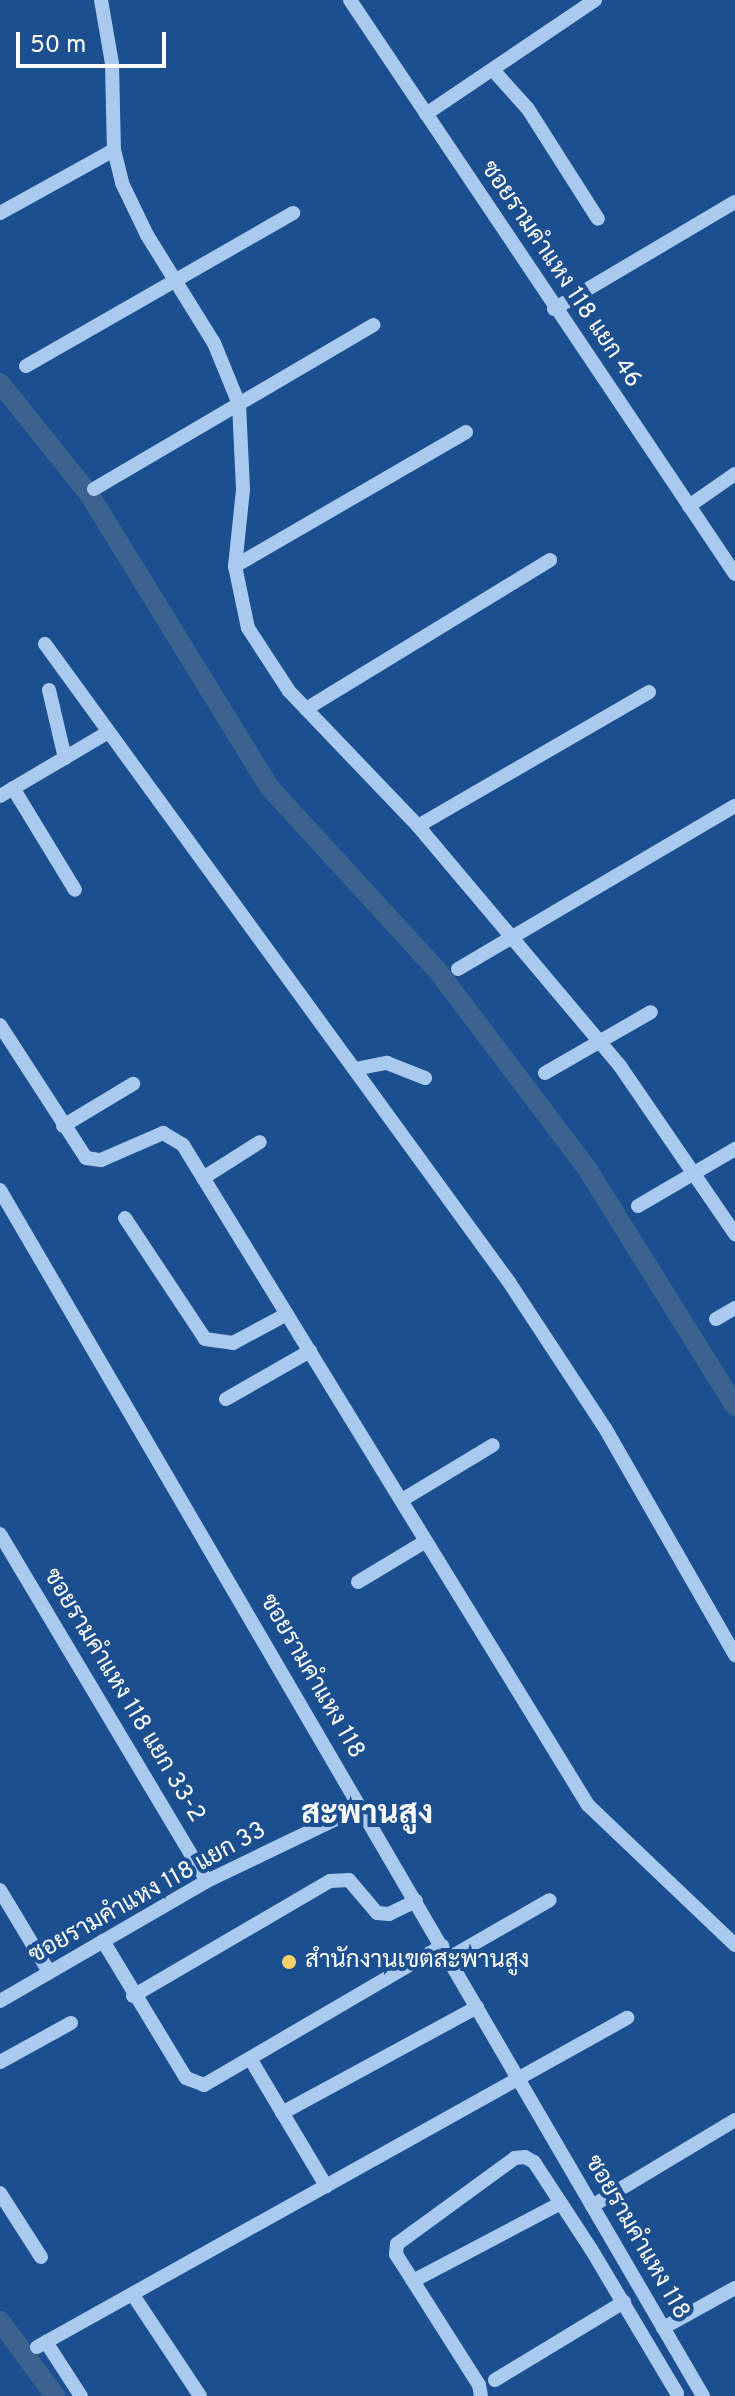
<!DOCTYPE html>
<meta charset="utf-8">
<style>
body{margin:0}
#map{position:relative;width:735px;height:2396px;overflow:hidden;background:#1b4f8f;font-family:Overpass,Sarabun,sans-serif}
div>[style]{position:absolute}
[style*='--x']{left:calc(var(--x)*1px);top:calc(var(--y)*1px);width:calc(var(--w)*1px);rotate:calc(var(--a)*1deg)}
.canal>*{height:20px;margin:-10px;padding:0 10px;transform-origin:10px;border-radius:10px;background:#3c6290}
.minor>*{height:14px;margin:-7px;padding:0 7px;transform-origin:7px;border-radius:7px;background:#a9c9ee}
.dots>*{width:22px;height:22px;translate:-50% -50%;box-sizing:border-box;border:4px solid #1b4f8f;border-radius:50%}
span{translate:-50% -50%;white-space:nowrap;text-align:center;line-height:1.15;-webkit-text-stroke:8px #1b4f8f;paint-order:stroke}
.street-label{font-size:24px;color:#fff}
.poi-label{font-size:24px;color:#fff}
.left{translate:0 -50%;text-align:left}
.district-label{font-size:32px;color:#fff;font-weight:700}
.scale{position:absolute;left:16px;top:32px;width:150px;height:36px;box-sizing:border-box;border:4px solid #fff;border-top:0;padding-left:10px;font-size:24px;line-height:28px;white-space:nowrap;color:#fff;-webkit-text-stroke:6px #1b4f8f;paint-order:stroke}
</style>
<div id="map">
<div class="canal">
<i style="--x:0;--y:383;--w:142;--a:51.3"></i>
<i style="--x:89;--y:494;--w:345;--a:58.4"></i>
<i style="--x:270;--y:788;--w:247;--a:47.5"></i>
<i style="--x:437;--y:970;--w:251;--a:52.9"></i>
<i style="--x:588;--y:1170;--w:278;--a:58.1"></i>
<i style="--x:0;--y:2321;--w:93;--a:53.7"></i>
</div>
<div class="minor">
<i style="--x:101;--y:0;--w:65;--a:80.2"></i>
<i style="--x:112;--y:64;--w:86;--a:88.7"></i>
<i style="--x:114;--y:150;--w:34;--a:76"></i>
<i style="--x:122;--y:183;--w:58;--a:64.3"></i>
<i style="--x:147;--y:235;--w:127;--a:58.2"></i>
<i style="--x:214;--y:343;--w:66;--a:67.7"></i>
<i style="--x:239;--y:404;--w:86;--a:87.3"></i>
<i style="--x:243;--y:490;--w:76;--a:96"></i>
<i style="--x:235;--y:566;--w:63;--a:78.2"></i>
<i style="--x:248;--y:628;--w:75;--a:56.9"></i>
<i style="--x:289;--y:691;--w:187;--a:46.3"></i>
<i style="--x:418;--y:826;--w:314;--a:49.9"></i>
<i style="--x:620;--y:1066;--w:204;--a:55.6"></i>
<i style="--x:350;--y:0;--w:691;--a:56.15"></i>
<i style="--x:494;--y:71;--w:51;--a:48.2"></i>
<i style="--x:528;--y:109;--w:130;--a:57.5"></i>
<i style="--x:426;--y:114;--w:204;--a:-34"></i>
<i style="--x:0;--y:213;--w:130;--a:-28.9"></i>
<i style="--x:554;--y:309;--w:210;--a:-30.6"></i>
<i style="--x:26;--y:366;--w:308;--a:-29.8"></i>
<i style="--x:94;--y:489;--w:324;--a:-30.4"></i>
<i style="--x:689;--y:506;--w:56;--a:-34.8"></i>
<i style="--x:235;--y:566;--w:267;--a:-30.1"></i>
<i style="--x:45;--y:644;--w:789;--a:53.97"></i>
<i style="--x:509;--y:1282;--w:175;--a:56.7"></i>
<i style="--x:605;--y:1428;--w:262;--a:60.2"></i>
<i style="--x:49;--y:690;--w:70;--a:76.8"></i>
<i style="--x:306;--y:709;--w:286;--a:-31.4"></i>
<i style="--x:13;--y:788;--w:119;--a:58.7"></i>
<i style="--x:0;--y:796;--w:124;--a:-30.5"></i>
<i style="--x:418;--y:826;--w:267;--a:-30.1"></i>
<i style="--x:458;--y:969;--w:321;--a:-30.5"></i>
<i style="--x:0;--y:1025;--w:158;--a:57.1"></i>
<i style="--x:86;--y:1158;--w:15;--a:8"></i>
<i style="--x:101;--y:1160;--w:68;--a:-23.5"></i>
<i style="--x:163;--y:1133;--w:23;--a:31"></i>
<i style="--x:183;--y:1145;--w:774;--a:58.47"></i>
<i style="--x:588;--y:1805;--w:203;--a:43.6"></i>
<i style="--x:355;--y:1069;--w:33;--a:-11"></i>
<i style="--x:387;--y:1063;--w:41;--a:21.5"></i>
<i style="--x:545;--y:1073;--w:122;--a:-29.9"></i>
<i style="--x:63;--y:1126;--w:82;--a:-31"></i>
<i style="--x:203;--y:1178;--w:67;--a:-32.3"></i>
<i style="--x:0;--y:1190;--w:1396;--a:59.76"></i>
<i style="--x:638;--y:1206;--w:113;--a:-30.4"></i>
<i style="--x:125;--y:1218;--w:145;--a:56.5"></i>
<i style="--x:205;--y:1339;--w:28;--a:8"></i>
<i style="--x:233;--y:1343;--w:61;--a:-28.2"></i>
<i style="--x:716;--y:1319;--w:22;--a:-30"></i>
<i style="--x:226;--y:1399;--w:97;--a:-29.7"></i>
<i style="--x:402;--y:1500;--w:106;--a:-31.1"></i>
<i style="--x:0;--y:1534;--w:404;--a:59.2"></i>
<i style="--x:358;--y:1582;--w:79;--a:-31.1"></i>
<i style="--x:0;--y:1890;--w:96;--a:59.1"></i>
<i style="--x:103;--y:1941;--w:160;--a:58.8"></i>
<i style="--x:186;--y:2078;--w:19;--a:21"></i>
<i style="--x:204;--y:2085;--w:276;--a:-30.3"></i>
<i style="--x:449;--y:1958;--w:116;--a:-29.9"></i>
<i style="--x:133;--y:1996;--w:228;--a:-30.3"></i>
<i style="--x:330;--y:1881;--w:19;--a:-3"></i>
<i style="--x:349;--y:1880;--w:43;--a:49.7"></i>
<i style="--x:377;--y:1913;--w:12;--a:5"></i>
<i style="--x:389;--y:1914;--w:30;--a:-26"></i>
<i style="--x:0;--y:2001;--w:239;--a:-30.1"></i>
<i style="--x:207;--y:1881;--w:171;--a:-25.7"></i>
<i style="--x:251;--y:2060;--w:147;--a:59.2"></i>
<i style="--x:0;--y:2062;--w:81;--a:-28.8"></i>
<i style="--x:282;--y:2113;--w:222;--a:-28.5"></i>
<i style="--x:0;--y:2193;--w:76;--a:57.4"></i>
<i style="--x:592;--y:2206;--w:167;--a:-31"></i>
<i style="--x:413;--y:2281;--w:167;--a:-27.8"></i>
<i style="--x:133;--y:2295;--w:121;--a:56.4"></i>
<i style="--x:663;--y:2328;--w:82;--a:-29.1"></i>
<i style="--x:46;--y:2342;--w:64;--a:57.1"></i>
<i style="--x:37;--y:2347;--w:676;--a:-29.15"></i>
<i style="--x:495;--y:2380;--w:151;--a:-31.2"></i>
<i style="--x:481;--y:2396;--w:11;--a:-100"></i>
<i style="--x:479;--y:2385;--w:155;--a:-122.4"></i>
<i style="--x:396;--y:2254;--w:10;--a:-84"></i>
<i style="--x:397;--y:2244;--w:146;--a:-36.1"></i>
<i style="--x:515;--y:2158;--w:10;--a:-6"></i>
<i style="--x:525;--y:2157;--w:10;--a:29"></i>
<i style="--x:534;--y:2162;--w:104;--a:56.8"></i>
<i style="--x:591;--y:2249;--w:168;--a:59.2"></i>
</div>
<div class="dots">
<i style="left:289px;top:1962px;background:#ffd166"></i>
</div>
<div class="street-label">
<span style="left:560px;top:275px;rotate:56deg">ซอยรามคำแหง 118 แยก 46</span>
<span style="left:311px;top:1677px;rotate:60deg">ซอยรามคำแหง 118</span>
<span style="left:123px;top:1696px;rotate:59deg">ซอยรามคำแหง 118 แยก 33-2</span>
<span style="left:148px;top:1894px;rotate:-29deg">ซอยรามคำแหง 118 แยก 33</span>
<span style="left:636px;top:2238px;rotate:60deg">ซอยรามคำแหง 118</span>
</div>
<div class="poi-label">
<span class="left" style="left:305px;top:1962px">สำนักงานเขตสะพานสูง</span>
</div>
<div class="district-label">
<span style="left:367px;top:1815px">สะพานสูง</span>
</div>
<div class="scale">50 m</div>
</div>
